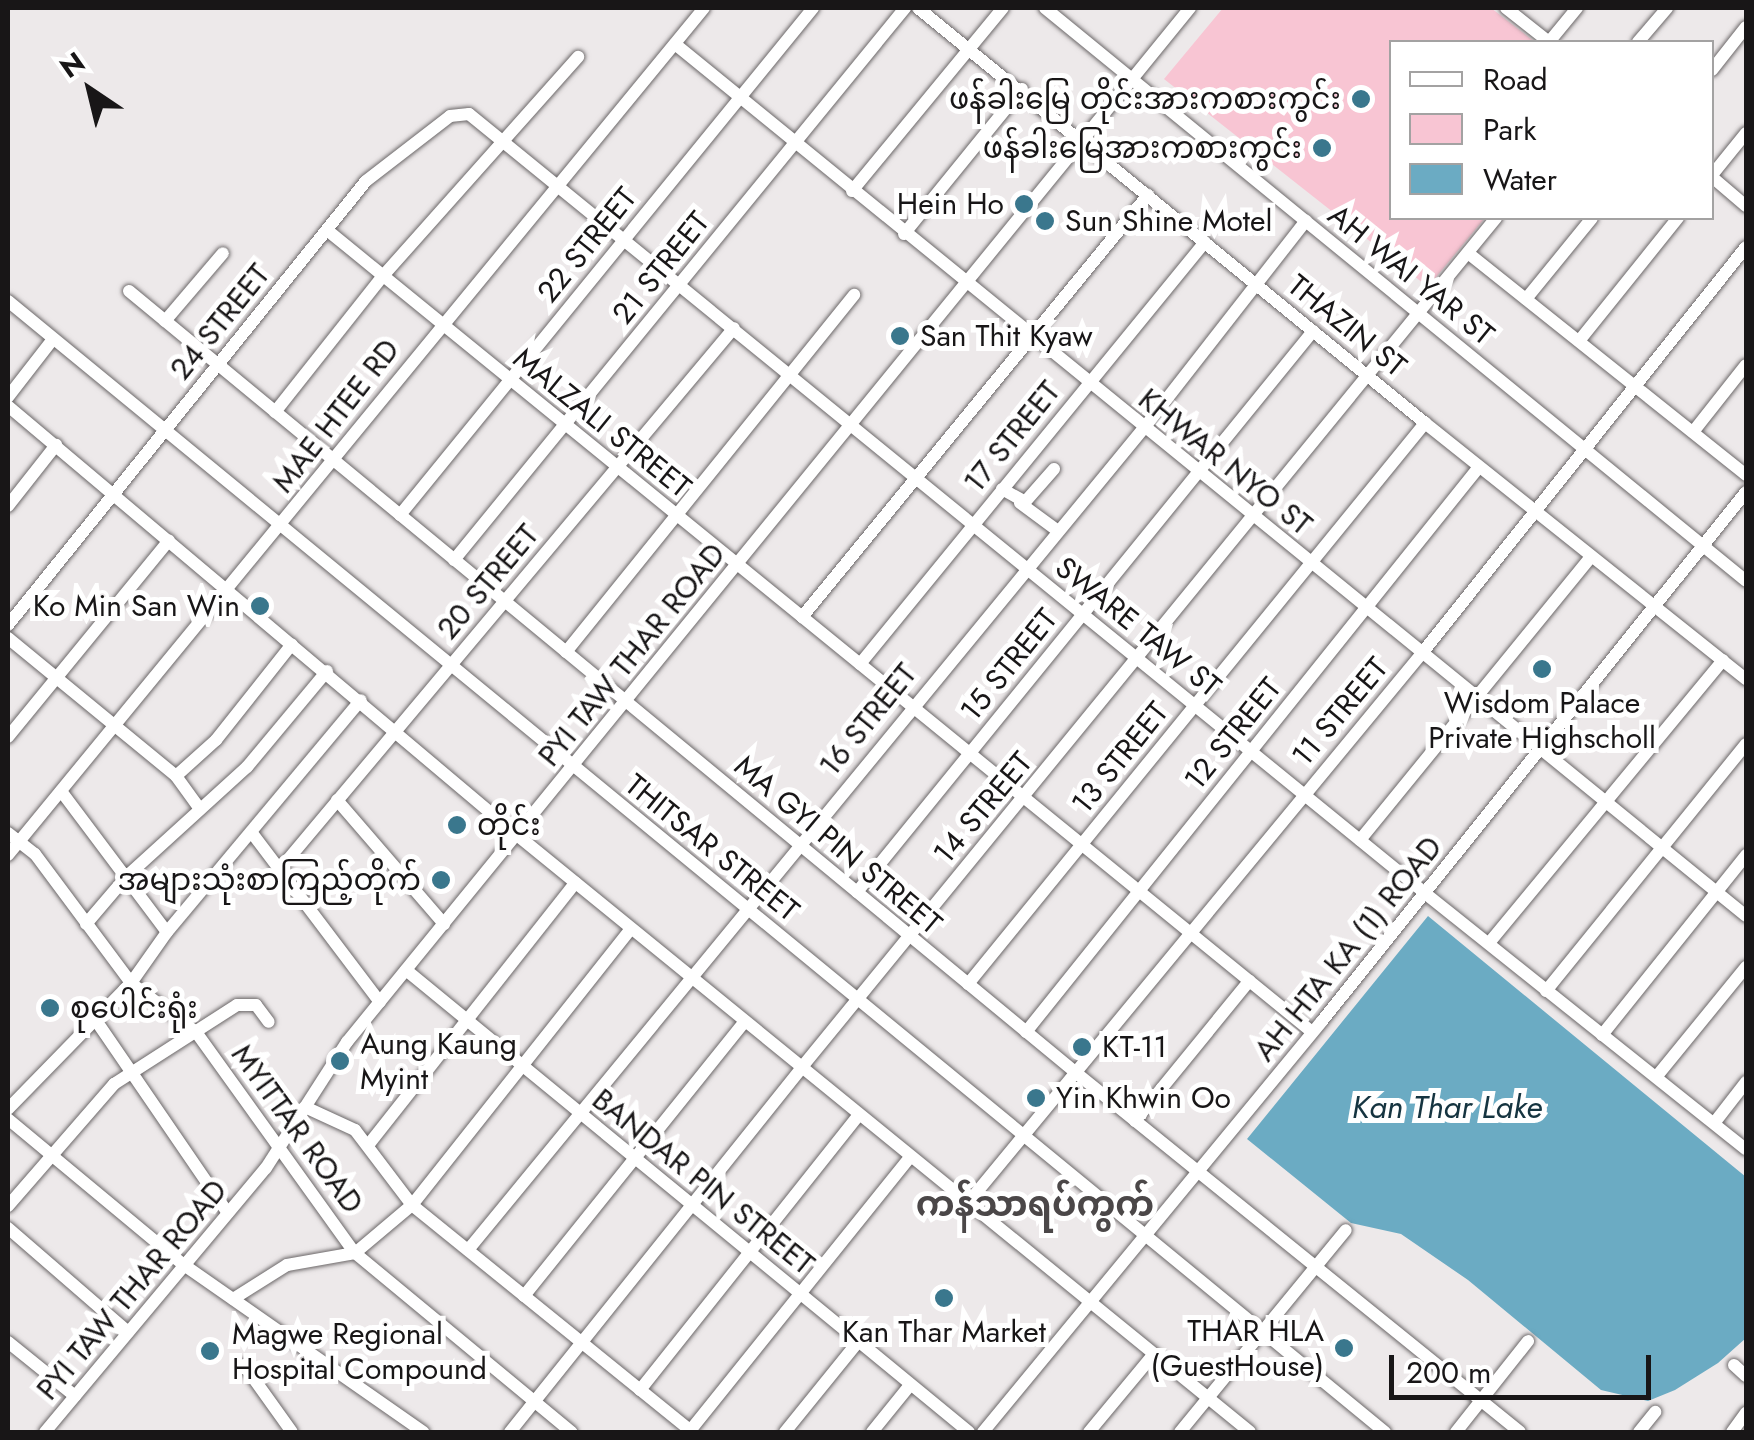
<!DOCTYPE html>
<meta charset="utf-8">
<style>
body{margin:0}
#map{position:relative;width:1754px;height:1440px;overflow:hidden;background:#ede9ea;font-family:Jost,"Noto Sans Myanmar",sans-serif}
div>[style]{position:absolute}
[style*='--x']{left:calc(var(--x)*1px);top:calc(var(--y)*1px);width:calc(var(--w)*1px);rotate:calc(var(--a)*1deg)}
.green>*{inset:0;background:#f8c5d3}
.water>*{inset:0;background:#6babc3}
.roads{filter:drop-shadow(0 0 2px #6b6768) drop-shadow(0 0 2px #6b6768)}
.minor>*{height:12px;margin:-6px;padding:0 6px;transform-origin:6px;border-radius:6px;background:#fff}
.dots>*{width:28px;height:28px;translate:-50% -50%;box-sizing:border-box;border:5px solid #fff;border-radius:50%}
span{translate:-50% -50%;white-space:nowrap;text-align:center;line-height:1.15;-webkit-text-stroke:10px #fff;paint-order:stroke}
.poi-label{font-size:30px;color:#181617}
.right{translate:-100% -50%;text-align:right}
.left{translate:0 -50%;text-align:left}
.street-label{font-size:30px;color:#181617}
.water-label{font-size:32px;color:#153440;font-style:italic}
.quarter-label{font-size:35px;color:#4b4748;font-weight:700}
.frame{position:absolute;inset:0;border:10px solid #181617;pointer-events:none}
.legend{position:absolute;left:1389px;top:40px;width:325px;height:180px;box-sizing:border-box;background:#fff;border:2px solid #a3a2a2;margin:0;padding:12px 18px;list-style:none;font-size:30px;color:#181617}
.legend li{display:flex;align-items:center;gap:20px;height:50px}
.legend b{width:50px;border:2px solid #a3a2a2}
.north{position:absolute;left:40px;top:40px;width:100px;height:100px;-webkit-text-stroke:8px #fff;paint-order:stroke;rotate:325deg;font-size:28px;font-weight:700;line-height:40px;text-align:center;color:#181617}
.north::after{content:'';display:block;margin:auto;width:35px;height:45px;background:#181617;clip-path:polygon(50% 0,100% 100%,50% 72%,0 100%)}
.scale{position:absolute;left:1389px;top:1355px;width:262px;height:45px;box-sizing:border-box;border:5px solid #181617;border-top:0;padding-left:12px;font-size:30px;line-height:35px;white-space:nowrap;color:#181617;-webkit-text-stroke:8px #fff;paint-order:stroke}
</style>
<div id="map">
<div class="green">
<i style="clip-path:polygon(1223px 8px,1491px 8px,1535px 42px,1392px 42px,1392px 218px,1485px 218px,1428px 287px,1164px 79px)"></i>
</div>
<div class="water">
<i style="clip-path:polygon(1428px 916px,1746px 1177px,1746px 1338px,1718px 1363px,1675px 1390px,1648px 1401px,1601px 1390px,1468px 1280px,1401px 1234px,1351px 1223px,1247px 1139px)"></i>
</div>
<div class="roads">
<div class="minor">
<i style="--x:918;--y:8;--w:655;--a:39.3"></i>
<i style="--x:1425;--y:423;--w:411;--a:38.6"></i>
<i style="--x:1045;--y:8;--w:905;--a:39.26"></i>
<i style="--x:1506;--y:8;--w:55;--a:38.3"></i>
<i style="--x:1549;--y:42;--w:44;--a:-50.5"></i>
<i style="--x:1638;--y:42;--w:45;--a:-49.5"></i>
<i style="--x:675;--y:44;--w:1381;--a:39.15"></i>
<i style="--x:1712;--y:70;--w:55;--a:-51.7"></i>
<i style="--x:1712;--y:175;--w:54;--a:-51"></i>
<i style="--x:1712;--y:177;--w:45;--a:40.5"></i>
<i style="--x:852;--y:191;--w:237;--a:-50.5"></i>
<i style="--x:327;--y:230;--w:1270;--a:39.15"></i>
<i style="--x:904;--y:234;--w:187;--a:-50.9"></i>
<i style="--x:1468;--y:253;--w:356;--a:38.6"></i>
<i style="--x:129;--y:291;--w:1227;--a:39.54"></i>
<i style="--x:1075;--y:1072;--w:572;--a:38.97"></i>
<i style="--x:1526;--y:299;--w:104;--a:-50.8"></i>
<i style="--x:8;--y:301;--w:1782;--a:39.4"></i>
<i style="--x:165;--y:321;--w:89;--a:-49.5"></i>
<i style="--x:1579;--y:341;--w:158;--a:-51.2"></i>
<i style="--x:8;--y:397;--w:73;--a:-52.2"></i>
<i style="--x:8;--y:406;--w:666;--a:40.13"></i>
<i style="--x:517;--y:835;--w:945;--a:39.16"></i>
<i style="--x:275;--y:412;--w:172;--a:-51.6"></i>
<i style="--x:382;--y:277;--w:295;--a:-48.3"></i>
<i style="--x:1693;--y:432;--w:85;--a:-51.7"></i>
<i style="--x:1002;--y:489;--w:26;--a:29"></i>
<i style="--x:1025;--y:502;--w:44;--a:-48.7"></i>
<i style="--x:1020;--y:503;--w:47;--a:36.4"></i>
<i style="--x:8;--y:506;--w:78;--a:-51.8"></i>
<i style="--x:400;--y:515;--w:654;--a:-50.83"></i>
<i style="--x:454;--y:560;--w:713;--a:-50.75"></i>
<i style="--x:802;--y:617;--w:546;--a:-50.65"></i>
<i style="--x:8;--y:625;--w:570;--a:-51.12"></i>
<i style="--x:366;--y:181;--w:106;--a:-37.7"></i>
<i style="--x:450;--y:116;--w:19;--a:-6"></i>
<i style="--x:469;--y:114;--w:1235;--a:39.18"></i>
<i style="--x:1426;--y:894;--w:409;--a:38.6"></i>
<i style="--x:8;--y:638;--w:217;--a:39.4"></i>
<i style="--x:176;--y:776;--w:41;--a:54"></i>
<i style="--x:566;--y:652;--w:459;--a:-51.1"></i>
<i style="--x:860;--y:664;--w:545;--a:-50.73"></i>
<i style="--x:8;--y:737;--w:254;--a:-50.7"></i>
<i style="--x:176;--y:776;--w:54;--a:-42"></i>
<i style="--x:216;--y:740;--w:122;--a:-51.6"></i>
<i style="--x:61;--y:791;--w:176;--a:53.1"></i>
<i style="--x:337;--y:800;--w:164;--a:49.2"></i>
<i style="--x:8;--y:833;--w:34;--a:38"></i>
<i style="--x:35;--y:854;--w:161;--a:53.3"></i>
<i style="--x:131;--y:983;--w:81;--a:37"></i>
<i style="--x:196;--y:1032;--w:272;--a:54.3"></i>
<i style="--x:355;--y:1253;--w:281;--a:39.6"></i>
<i style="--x:252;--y:833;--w:212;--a:52.9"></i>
<i style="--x:1360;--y:840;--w:365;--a:-50.8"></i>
<i style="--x:8;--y:855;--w:1096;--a:-50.59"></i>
<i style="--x:280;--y:869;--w:706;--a:-50"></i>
<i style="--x:857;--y:892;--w:723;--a:-50.89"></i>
<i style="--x:86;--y:924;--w:62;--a:-49.6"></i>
<i style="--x:126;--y:877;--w:164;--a:-42.3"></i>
<i style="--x:247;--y:767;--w:125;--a:-50.2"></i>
<i style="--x:1489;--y:943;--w:367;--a:-50.4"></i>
<i style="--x:406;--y:970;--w:728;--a:39.37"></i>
<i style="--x:968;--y:984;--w:724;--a:-50.83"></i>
<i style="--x:1546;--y:991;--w:318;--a:-51"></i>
<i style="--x:95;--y:1019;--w:235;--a:55.6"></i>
<i style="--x:1026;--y:1032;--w:724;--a:-51.28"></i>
<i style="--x:1602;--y:1035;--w:231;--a:-51.3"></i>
<i style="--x:1657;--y:1076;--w:141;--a:-50.8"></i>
<i style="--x:305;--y:1107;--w:55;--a:24.7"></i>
<i style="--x:355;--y:1130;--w:94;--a:52.8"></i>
<i style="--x:412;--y:1205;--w:360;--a:39"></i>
<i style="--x:8;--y:1109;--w:176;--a:-45.7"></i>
<i style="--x:131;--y:983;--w:62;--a:-54.8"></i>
<i style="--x:167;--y:932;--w:302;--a:-50.1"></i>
<i style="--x:8;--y:1119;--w:229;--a:39.7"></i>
<i style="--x:184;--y:1265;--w:292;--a:34.9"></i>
<i style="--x:1135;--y:1121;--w:181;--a:-50.8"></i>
<i style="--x:1715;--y:1122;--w:51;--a:-52.2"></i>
<i style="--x:369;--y:1144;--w:333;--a:-51.7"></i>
<i style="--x:967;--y:1204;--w:716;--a:-50.44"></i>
<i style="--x:1423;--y:652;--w:518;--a:-51.43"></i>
<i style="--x:8;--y:1206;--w:162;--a:-49"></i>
<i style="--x:114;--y:1084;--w:146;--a:-32.7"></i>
<i style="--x:237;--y:1005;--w:19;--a:0"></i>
<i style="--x:256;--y:1005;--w:21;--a:53"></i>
<i style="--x:8;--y:1228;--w:159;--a:40.9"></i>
<i style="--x:468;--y:1250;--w:1064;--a:-50.57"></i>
<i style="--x:1144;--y:428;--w:263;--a:-52"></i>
<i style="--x:524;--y:1296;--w:351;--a:-51.2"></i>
<i style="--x:233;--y:1299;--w:64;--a:-32.2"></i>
<i style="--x:287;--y:1265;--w:69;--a:-10"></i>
<i style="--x:355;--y:1253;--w:75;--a:-40.1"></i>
<i style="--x:412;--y:1205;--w:352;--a:-51.6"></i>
<i style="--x:8;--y:1342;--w:86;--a:38.9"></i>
<i style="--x:244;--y:1365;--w:82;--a:54.4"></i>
<i style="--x:1734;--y:1365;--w:16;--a:43"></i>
<i style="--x:640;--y:1390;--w:352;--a:-51.5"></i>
<i style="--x:45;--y:1432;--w:344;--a:-50.1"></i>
<i style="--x:266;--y:1168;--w:150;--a:-57.3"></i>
<i style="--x:347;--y:1042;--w:1334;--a:-50.81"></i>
<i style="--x:510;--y:1432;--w:467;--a:-51.3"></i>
<i style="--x:802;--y:1067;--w:1097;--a:-50.74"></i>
<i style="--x:689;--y:1432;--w:353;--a:-51.2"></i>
<i style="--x:785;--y:1432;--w:116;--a:-51"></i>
<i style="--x:872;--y:1432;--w:60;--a:-51"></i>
<i style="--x:983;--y:1432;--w:533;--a:-50.48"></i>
<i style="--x:1322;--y:1021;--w:678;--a:-51.29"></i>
<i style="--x:1089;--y:1432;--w:100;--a:-50.3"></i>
<i style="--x:1180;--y:1432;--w:261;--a:-50.6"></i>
<i style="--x:1456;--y:1432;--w:116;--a:-51.6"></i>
<i style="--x:1639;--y:1432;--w:26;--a:-51"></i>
<i style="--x:1732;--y:1432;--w:24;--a:-54"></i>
</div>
</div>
<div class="dots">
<i style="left:1361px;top:99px;background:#3a778d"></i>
<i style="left:1322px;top:148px;background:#3a778d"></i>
<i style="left:1024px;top:204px;background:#3a778d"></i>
<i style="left:1045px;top:221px;background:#3a778d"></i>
<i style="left:900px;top:336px;background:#3a778d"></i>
<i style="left:260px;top:606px;background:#3a778d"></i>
<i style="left:1542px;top:669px;background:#3a778d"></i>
<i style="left:457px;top:825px;background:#3a778d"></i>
<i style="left:441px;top:880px;background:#3a778d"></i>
<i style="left:50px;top:1008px;background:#3a778d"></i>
<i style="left:1082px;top:1047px;background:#3a778d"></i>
<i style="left:340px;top:1061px;background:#3a778d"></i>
<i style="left:1036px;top:1098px;background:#3a778d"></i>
<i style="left:944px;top:1298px;background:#3a778d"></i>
<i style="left:1344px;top:1348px;background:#3a778d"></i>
<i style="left:210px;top:1351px;background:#3a778d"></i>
</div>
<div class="poi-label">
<span class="right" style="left:1341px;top:99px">ဖန်ခါးမြေ တိုင်းအားကစားကွင်း</span>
<span class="right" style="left:1302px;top:148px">ဖန်ခါးမြေအားကစားကွင်း</span>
<span class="right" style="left:1004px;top:204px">Hein Ho</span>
<span class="left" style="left:1065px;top:221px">Sun Shine Motel</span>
<span class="left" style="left:920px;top:336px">San Thit Kyaw</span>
<span class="right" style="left:240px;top:606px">Ko Min San Win</span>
<span style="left:1542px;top:720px">Wisdom Palace<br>Private Highscholl</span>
<span class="left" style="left:477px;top:825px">တိုင်း</span>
<span class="right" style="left:421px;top:880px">အများသုံးစာကြည့်တိုက်</span>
<span class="left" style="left:70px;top:1008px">စုပေါင်းရုံး</span>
<span class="left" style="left:360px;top:1061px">Aung Kaung<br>Myint</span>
<span class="left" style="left:1102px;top:1047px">KT-11</span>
<span class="left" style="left:1056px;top:1098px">Yin Khwin Oo</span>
<span class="right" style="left:1324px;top:1348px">THAR HLA<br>(GuestHouse)</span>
<span style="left:944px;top:1332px">Kan Thar Market</span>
<span class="left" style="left:232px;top:1351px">Magwe Regional<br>Hospital Compound</span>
</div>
<div class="street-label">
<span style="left:587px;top:245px;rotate:-51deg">22 STREET</span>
<span style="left:661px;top:268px;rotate:-51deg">21 STREET</span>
<span style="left:1411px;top:275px;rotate:39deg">AH WAI YAR ST</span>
<span style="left:220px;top:322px;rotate:-51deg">24 STREET</span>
<span style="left:1347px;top:326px;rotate:39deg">THAZIN ST</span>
<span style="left:336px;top:416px;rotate:-52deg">MAE HTEE RD</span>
<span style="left:602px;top:423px;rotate:39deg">MALZALI STREET</span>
<span style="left:1012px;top:437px;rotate:-51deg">17 STREET</span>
<span style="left:1225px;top:462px;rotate:39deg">KHWAR NYO ST</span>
<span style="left:488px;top:582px;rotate:-50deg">20 STREET</span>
<span style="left:1138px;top:627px;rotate:39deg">SWARE TAW ST</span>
<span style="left:632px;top:655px;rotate:-51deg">PYI TAW THAR ROAD</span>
<span style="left:1009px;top:665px;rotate:-51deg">15 STREET</span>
<span style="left:1340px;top:712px;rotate:-50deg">11 STREET</span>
<span style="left:868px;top:720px;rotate:-51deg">16 STREET</span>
<span style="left:1233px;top:734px;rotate:-51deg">12 STREET</span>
<span style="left:1120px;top:758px;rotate:-51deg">13 STREET</span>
<span style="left:983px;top:808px;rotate:-50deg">14 STREET</span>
<span style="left:838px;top:845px;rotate:40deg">MA GYI PIN STREET</span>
<span style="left:712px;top:848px;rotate:39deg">THITSAR STREET</span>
<span style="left:1348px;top:949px;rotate:-51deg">AH HTA KA (1) ROAD</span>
<span style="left:297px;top:1129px;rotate:54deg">MYITTAR ROAD</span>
<span style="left:703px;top:1182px;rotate:39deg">BANDAR PIN STREET</span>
<span style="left:132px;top:1290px;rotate:-50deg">PYI TAW THAR ROAD</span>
</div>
<div class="water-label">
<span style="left:1447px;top:1107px">Kan Thar Lake</span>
</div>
<div class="quarter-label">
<span style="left:1035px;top:1204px">ကန်သာရပ်ကွက်</span>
</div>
<div class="frame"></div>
<ul class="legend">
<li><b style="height:12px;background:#fff"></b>Road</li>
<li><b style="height:28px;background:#f8c5d3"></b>Park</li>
<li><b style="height:28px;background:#6babc3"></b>Water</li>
</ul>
<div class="north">N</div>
<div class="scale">200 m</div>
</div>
